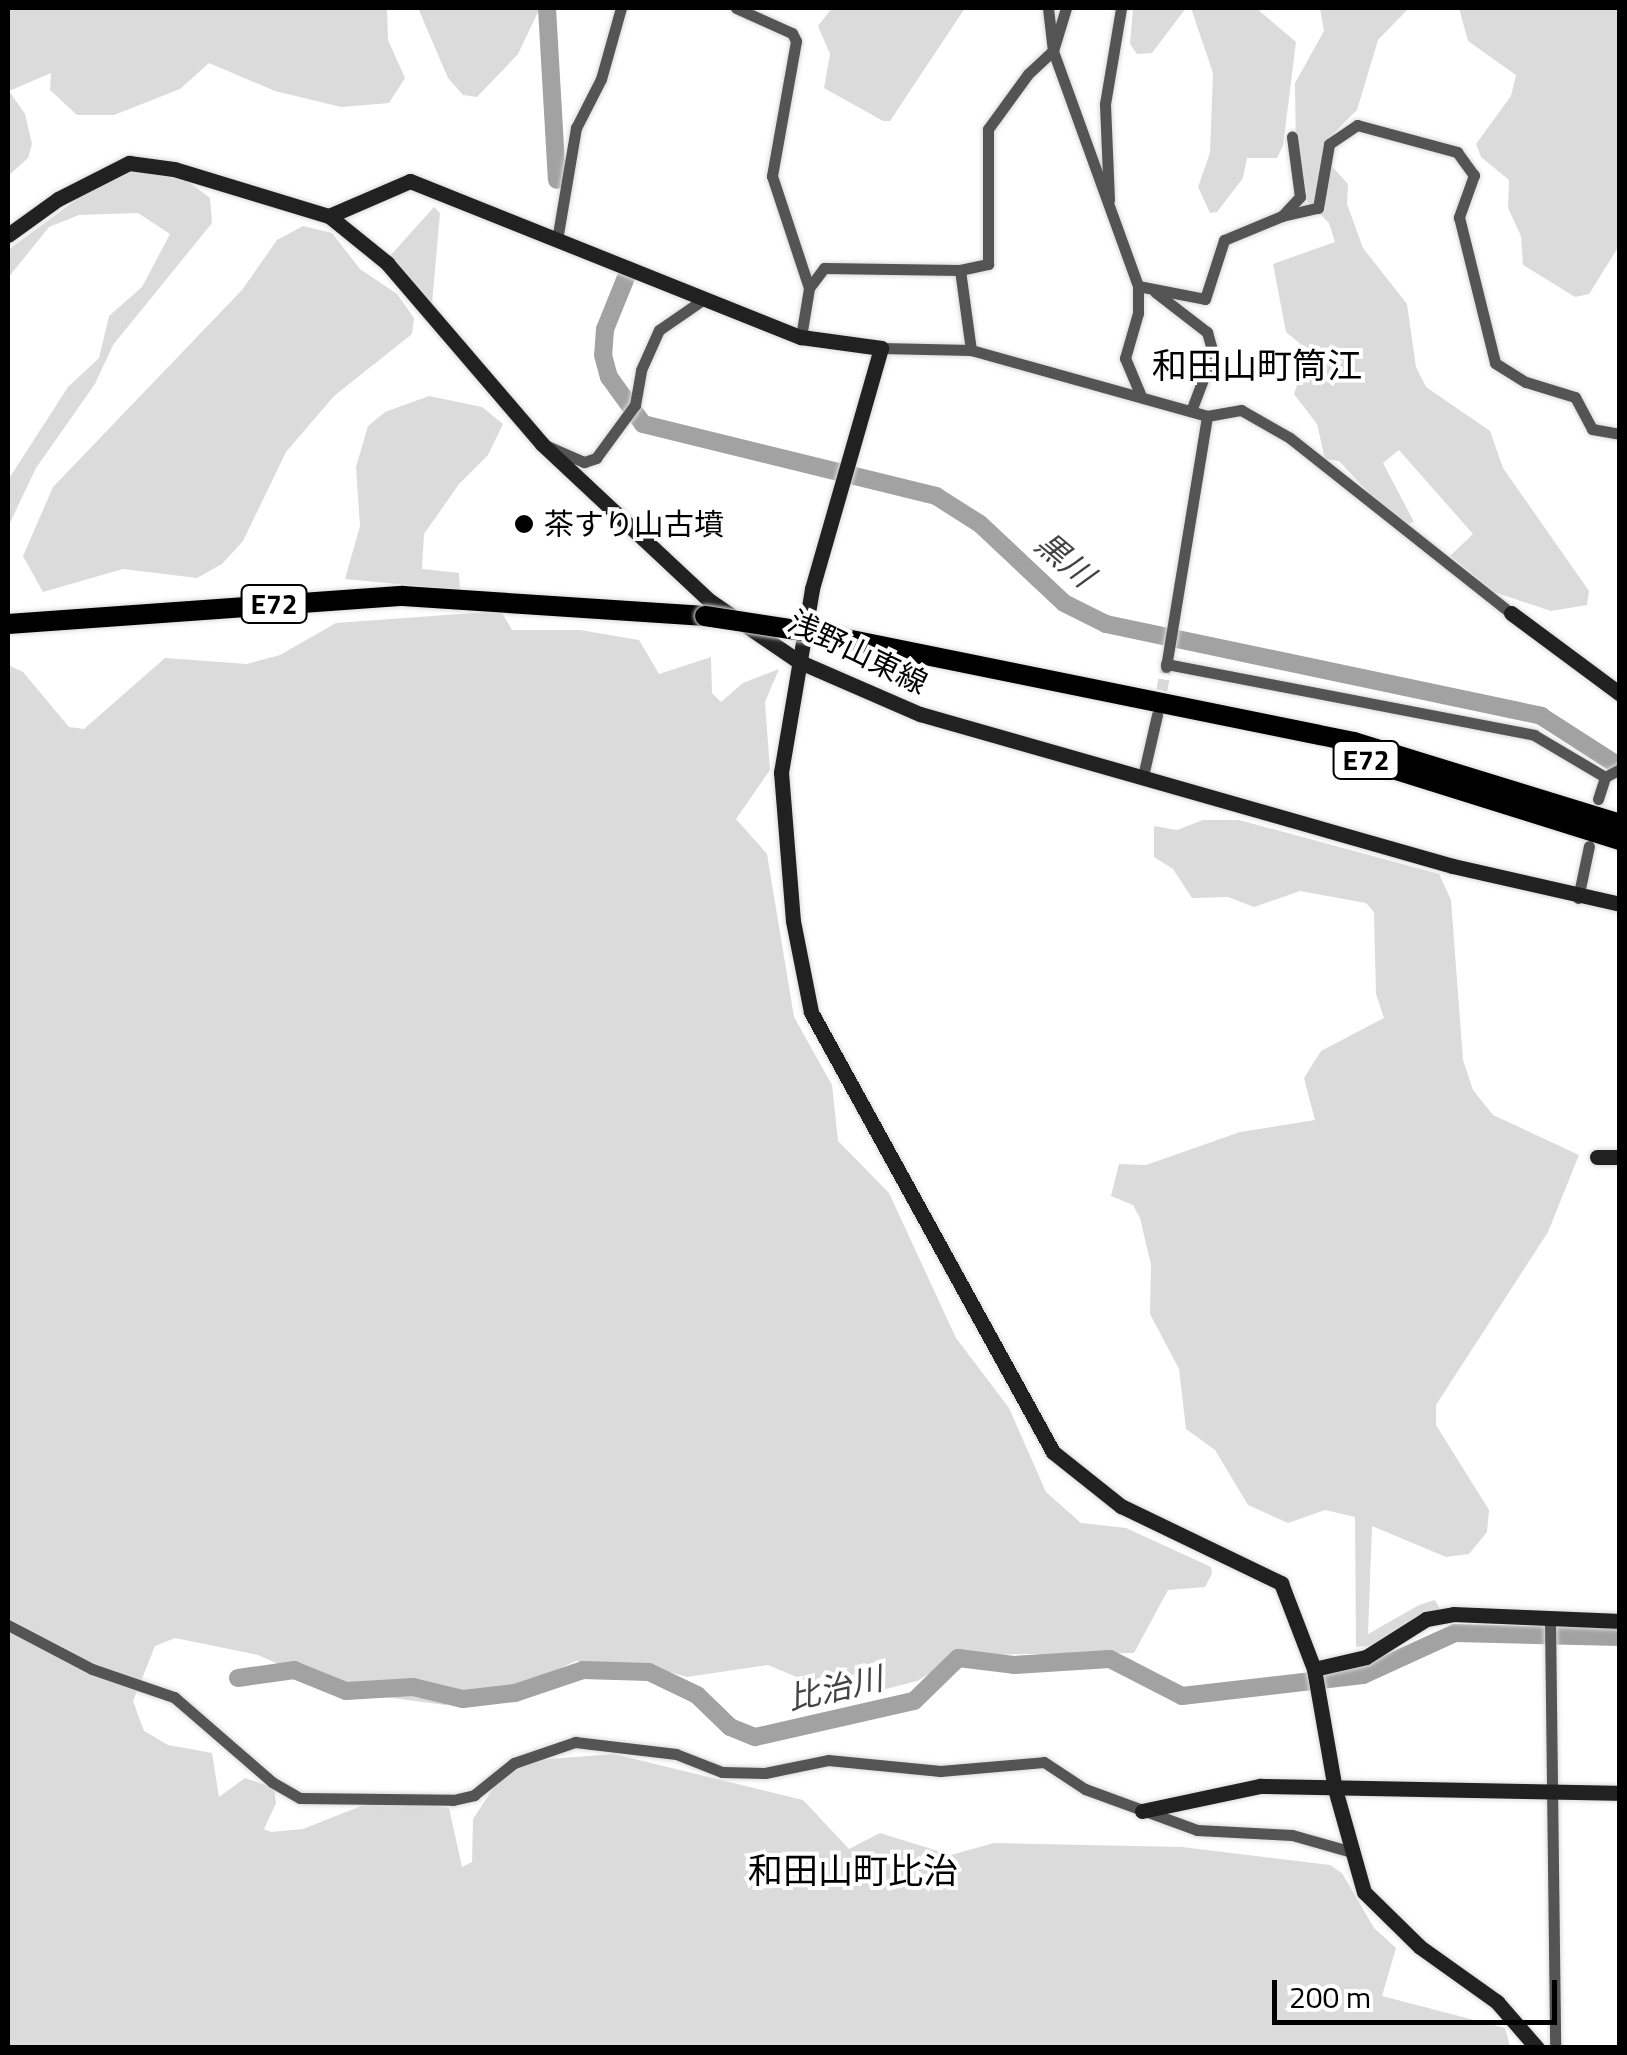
<!DOCTYPE html>
<meta charset="utf-8">
<style>
body{margin:0}
#map{position:relative;width:1627px;height:2055px;overflow:hidden;background:#fff;font-family:"Titillium Web","Noto Sans JP",sans-serif}
div>[style]{position:absolute}
[style*='--x']{left:calc(var(--x)*1px);top:calc(var(--y)*1px);width:calc(var(--w)*1px);rotate:calc(var(--a)*1deg)}
.green>*{inset:0;background:#dbdbdb}
.river>*{height:18px;margin:-9px;padding:0 9px;transform-origin:9px;border-radius:9px;background:#a2a2a2}
.street-tunnel>*{height:11px;margin-top:-5.5px;transform-origin:0;background:repeating-linear-gradient(90deg,#d9d9d9 0 11px,transparent 0 16.5px)}
.roads{filter:drop-shadow(0 0 2px #dbdbdb) drop-shadow(0 0 2px #dbdbdb)}
.street>*{height:11px;margin:-5.5px;padding:0 5.5px;transform-origin:5.5px;border-radius:5.5px;background:#545454}
.secondary>*{height:15px;margin:-7.5px;padding:0 7.5px;transform-origin:7.5px;border-radius:7.5px;background:#212121}
.highway>*{height:20px;margin:-10px;padding:0 10px;transform-origin:10px;border-radius:10px;background:#000}
.bridges{filter:drop-shadow(0 0 2px #dbdbdb) drop-shadow(0 0 2px #dbdbdb)}
.highway-bridge>*{height:20px;margin:-10px;padding:0 10px;transform-origin:10px;border-radius:10px;background:#000}
.dots>*{width:28px;height:28px;translate:-50% -50%;box-sizing:border-box;border:5px solid #fff;border-radius:50%}
span{translate:-50% -50%;white-space:nowrap;text-align:center;line-height:1.15;-webkit-text-stroke:8px #fff;paint-order:stroke}
.shield-label span{padding:2px 8px;background:#fff;border:2px solid;border-radius:8px;-webkit-text-stroke-width:0}
.shield-label{font-size:28px;color:#000;font-weight:700}
.poi-label{font-size:30px;color:#000}
.left{translate:0 -50%;text-align:left}
.street-label{font-size:30px;color:#000}
.water-label{font-size:32px;color:#434343;font-style:italic}
.quarter-label{font-size:35px;color:#000}
.frame{position:absolute;inset:0;border:10px solid #000;pointer-events:none}
.scale{position:absolute;left:1272px;top:1980px;width:285px;height:45px;box-sizing:border-box;border:5px solid #000;border-top:0;padding-left:12px;font-size:30px;line-height:35px;white-space:nowrap;color:#000;-webkit-text-stroke:8px #fff;paint-order:stroke}
</style>
<div id="map">
<div class="green">
<i style="clip-path:polygon(8px 8px,387px 8px,388px 40px,405px 78px,389px 103px,341px 107px,275px 91px,209px 63px,180px 89px,114px 115px,77px 115px,50px 90px,51px 73px,9px 91px,25px 114px,32px 144px,28px 158px,8px 176px)"></i>
<i style="clip-path:polygon(418px 8px,540px 8px,518px 54px,477px 97px,463px 95px,448px 78px)"></i>
<i style="clip-path:polygon(832px 8px,965px 8px,890px 121px,883px 121px,824px 88px,830px 54px,818px 26px)"></i>
<i style="clip-path:polygon(1133px 8px,1186px 8px,1152px 53px,1137px 54px,1130px 44px)"></i>
<i style="clip-path:polygon(1191px 8px,1256px 8px,1296px 42px,1283px 146px,1277px 158px,1247px 158px,1243px 178px,1217px 212px,1210px 213px,1198px 187px,1210px 153px,1213px 73px)"></i>
<i style="clip-path:polygon(1320px 8px,1409px 8px,1378px 40px,1357px 110px,1326px 141px,1328px 162px,1348px 184px,1347px 204px,1363px 248px,1407px 304px,1416px 367px,1426px 387px,1490px 431px,1503px 468px,1589px 591px,1587px 605px,1551px 611px,1494px 592px,1450px 556px,1473px 534px,1399px 450px,1383px 463px,1414px 522px,1400px 526px,1339px 461px,1325px 459px,1317px 424px,1294px 394px,1309px 351px,1286px 332px,1273px 264px,1335px 242px,1329px 223px,1304px 198px,1296px 155px,1295px 83px,1324px 31px)"></i>
<i style="clip-path:polygon(1459px 8px,1619px 8px,1619px 246px,1589px 294px,1575px 297px,1523px 265px,1521px 236px,1508px 208px,1509px 180px,1481px 157px,1476px 144px,1511px 96px,1516px 75px,1468px 41px)"></i>
<i style="clip-path:polygon(174px 171px,210px 198px,212px 223px,113px 345px,95px 384px,36px 468px,8px 527px,8px 480px,68px 387px,99px 358px,109px 316px,142px 287px,170px 234px,138px 213px,79px 215px,49px 227px,8px 278px,8px 250px,114px 172px)"></i>
<i style="clip-path:polygon(434px 207px,440px 213px,432px 304px,390px 256px)"></i>
<i style="clip-path:polygon(303px 226px,332px 233px,360px 269px,397px 294px,414px 318px,412px 334px,334px 396px,286px 452px,243px 541px,222px 564px,197px 578px,123px 569px,43px 592px,23px 556px,53px 487px,242px 290px,277px 240px)"></i>
<i style="clip-path:polygon(429px 396px,482px 407px,503px 424px,488px 455px,459px 484px,424px 534px,422px 569px,459px 573px,460px 590px,345px 579px,360px 526px,356px 467px,368px 426px,385px 412px)"></i>
<i style="clip-path:polygon(501px 611px,512px 630px,580px 630px,639px 640px,659px 674px,711px 657px,712px 693px,721px 702px,743px 683px,779px 669px,765px 702px,770px 770px,736px 819px,767px 854px,794px 1017px,832px 1085px,838px 1141px,889px 1193px,956px 1338px,1009px 1408px,1046px 1492px,1081px 1523px,1126px 1528px,1211px 1567px,1212px 1574px,1205px 1587px,1168px 1590px,1134px 1653px,961px 1655px,917px 1681px,874px 1692px,818px 1686px,768px 1665px,687px 1677px,645px 1665px,576px 1661px,510px 1691px,445px 1705px,339px 1691px,258px 1655px,175px 1638px,155px 1646px,133px 1701px,144px 1731px,168px 1745px,212px 1753px,219px 1797px,245px 1778px,274px 1788px,276px 1803px,264px 1829px,271px 1832px,303px 1829px,384px 1797px,449px 1808px,462px 1867px,472px 1862px,473px 1819px,502px 1775px,536px 1760px,614px 1754px,803px 1800px,849px 1849px,880px 1833px,951px 1855px,994px 1843px,1182px 1847px,1330px 1865px,1342px 1873px,1374px 1928px,1396px 1948px,1382px 1996px,1505px 2028px,1510px 2046px,8px 2047px,8px 665px,23px 672px,69px 727px,84px 729px,165px 658px,247px 664px,280px 655px,336px 623px)"></i>
<i style="clip-path:polygon(1203px 820px,1239px 820px,1439px 874px,1451px 900px,1463px 1060px,1473px 1090px,1493px 1115px,1579px 1155px,1548px 1232px,1436px 1405px,1436px 1425px,1489px 1510px,1487px 1532px,1469px 1554px,1446px 1557px,1372px 1526px,1368px 1634px,1419px 1605px,1435px 1600px,1440px 1609px,1377px 1645px,1356px 1647px,1355px 1517px,1325px 1510px,1288px 1523px,1248px 1505px,1215px 1450px,1186px 1429px,1179px 1369px,1150px 1314px,1151px 1265px,1140px 1218px,1133px 1205px,1111px 1196px,1119px 1164px,1146px 1165px,1240px 1132px,1315px 1120px,1304px 1078px,1321px 1051px,1384px 1018px,1376px 994px,1374px 912px,1366px 903px,1300px 891px,1254px 907px,1228px 897px,1192px 898px,1173px 869px,1154px 857px,1154px 826px,1177px 830px)"></i>
</div>
<div class="river">
<i style="--x:547;--y:8;--w:172;--a:86.7"></i>
<i style="--x:629;--y:270;--w:64;--a:112.1"></i>
<i style="--x:605;--y:329;--w:26;--a:94"></i>
<i style="--x:603;--y:355;--w:23;--a:75"></i>
<i style="--x:609;--y:377;--w:58;--a:54.1"></i>
<i style="--x:643;--y:424;--w:302;--a:13.8"></i>
<i style="--x:936;--y:496;--w:52;--a:32.5"></i>
<i style="--x:980;--y:524;--w:115;--a:43.2"></i>
<i style="--x:1064;--y:603;--w:47;--a:26.6"></i>
<i style="--x:1106;--y:624;--w:445;--a:11.9"></i>
<i style="--x:1541;--y:716;--w:94;--a:32.8"></i>
<i style="--x:238;--y:1678;--w:57;--a:-8.1"></i>
<i style="--x:294;--y:1670;--w:56;--a:22"></i>
<i style="--x:346;--y:1691;--w:67;--a:-3.4"></i>
<i style="--x:413;--y:1687;--w:51;--a:13.5"></i>
<i style="--x:463;--y:1699;--w:52;--a:-6.6"></i>
<i style="--x:515;--y:1693;--w:72;--a:-18.7"></i>
<i style="--x:583;--y:1670;--w:66;--a:1.7"></i>
<i style="--x:649;--y:1672;--w:53;--a:25.6"></i>
<i style="--x:697;--y:1695;--w:46;--a:44.1"></i>
<i style="--x:730;--y:1727;--w:27;--a:22"></i>
<i style="--x:755;--y:1737;--w:163;--a:-12.8"></i>
<i style="--x:914;--y:1701;--w:62;--a:-44.3"></i>
<i style="--x:958;--y:1658;--w:56;--a:7.1"></i>
<i style="--x:1014;--y:1665;--w:96;--a:-3.6"></i>
<i style="--x:1110;--y:1659;--w:81;--a:27.2"></i>
<i style="--x:1182;--y:1696;--w:182;--a:-6.6"></i>
<i style="--x:1363;--y:1675;--w:101;--a:-24.5"></i>
<i style="--x:1455;--y:1633;--w:165;--a:1.4"></i>
</div>
<div class="street-tunnel">
<i style="--x:1159;--y:706;--w:36;--a:-80"></i>
</div>
<div class="roads">
<div class="street">
<i style="--x:736;--y:8;--w:61;--a:24.1"></i>
<i style="--x:792;--y:33;--w:9;--a:63"></i>
<i style="--x:796;--y:41;--w:137;--a:100.1"></i>
<i style="--x:772;--y:176;--w:118;--a:71.7"></i>
<i style="--x:1048;--y:8;--w:43;--a:83.4"></i>
<i style="--x:1053;--y:51;--w:250;--a:70.1"></i>
<i style="--x:1138;--y:286;--w:27;--a:90"></i>
<i style="--x:1138;--y:313;--w:47;--a:106.1"></i>
<i style="--x:1125;--y:358;--w:41;--a:67.2"></i>
<i style="--x:1109;--y:200;--w:96;--a:-92.4"></i>
<i style="--x:1105;--y:104;--w:97;--a:-80.5"></i>
<i style="--x:1282;--y:216;--w:37;--a:-13"></i>
<i style="--x:1318;--y:208;--w:65;--a:-80.2"></i>
<i style="--x:1329;--y:144;--w:34;--a:-34"></i>
<i style="--x:1357;--y:125;--w:104;--a:15.1"></i>
<i style="--x:1457;--y:152;--w:29;--a:54"></i>
<i style="--x:1474;--y:175;--w:45;--a:109.7"></i>
<i style="--x:1459;--y:217;--w:150;--a:76.1"></i>
<i style="--x:1495;--y:363;--w:36;--a:32"></i>
<i style="--x:1526;--y:382;--w:51;--a:17"></i>
<i style="--x:1575;--y:397;--w:36;--a:62"></i>
<i style="--x:1592;--y:429;--w:28;--a:10"></i>
<i style="--x:557;--y:240;--w:114;--a:-80.4"></i>
<i style="--x:576;--y:128;--w:55;--a:-63"></i>
<i style="--x:601;--y:79;--w:74;--a:-74.3"></i>
<i style="--x:960;--y:270;--w:81;--a:82.2"></i>
<i style="--x:1138;--y:286;--w:68;--a:11"></i>
<i style="--x:1205;--y:299;--w:62;--a:-72.1"></i>
<i style="--x:1224;--y:240;--w:63;--a:-22.5"></i>
<i style="--x:1282;--y:216;--w:26;--a:-47"></i>
<i style="--x:1300;--y:197;--w:61;--a:-97.6"></i>
<i style="--x:1155;--y:292;--w:66;--a:37.6"></i>
<i style="--x:1207;--y:332;--w:22;--a:74"></i>
<i style="--x:1213;--y:353;--w:62;--a:110.8"></i>
<i style="--x:801;--y:337;--w:50;--a:-80.7"></i>
<i style="--x:809;--y:288;--w:25;--a:-53"></i>
<i style="--x:824;--y:268;--w:136;--a:0.8"></i>
<i style="--x:960;--y:270;--w:29;--a:-12"></i>
<i style="--x:988;--y:264;--w:135;--a:-90"></i>
<i style="--x:988;--y:129;--w:68;--a:-54"></i>
<i style="--x:1028;--y:74;--w:34;--a:-43"></i>
<i style="--x:1053;--y:51;--w:45;--a:-73.2"></i>
<i style="--x:881;--y:348;--w:90;--a:1.3"></i>
<i style="--x:971;--y:350;--w:245;--a:15.6"></i>
<i style="--x:1207;--y:416;--w:35;--a:-10"></i>
<i style="--x:1241;--y:410;--w:56;--a:29.7"></i>
<i style="--x:1290;--y:438;--w:282;--a:38.4"></i>
<i style="--x:545;--y:445;--w:43;--a:23.6"></i>
<i style="--x:584;--y:462;--w:13;--a:-18"></i>
<i style="--x:596;--y:458;--w:66;--a:-53.7"></i>
<i style="--x:635;--y:405;--w:36;--a:-80"></i>
<i style="--x:641;--y:370;--w:44;--a:-65.8"></i>
<i style="--x:659;--y:330;--w:55;--a:-34.6"></i>
<i style="--x:1166;--y:664;--w:375;--a:10.9"></i>
<i style="--x:1534;--y:735;--w:82;--a:30.6"></i>
<i style="--x:1166;--y:667;--w:254;--a:-80.7"></i>
<i style="--x:1143;--y:776;--w:63;--a:-77.1"></i>
<i style="--x:1598;--y:799;--w:23;--a:-72"></i>
<i style="--x:1605;--y:777;--w:17;--a:-28"></i>
<i style="--x:1578;--y:898;--w:53;--a:-78.1"></i>
<i style="--x:1550;--y:1620;--w:428;--a:89.3"></i>
<i style="--x:8;--y:1625;--w:95;--a:27.6"></i>
<i style="--x:92;--y:1669;--w:87;--a:18.9"></i>
<i style="--x:174;--y:1697;--w:130;--a:40.9"></i>
<i style="--x:272;--y:1782;--w:32;--a:30"></i>
<i style="--x:300;--y:1798;--w:153;--a:0.7"></i>
<i style="--x:453;--y:1800;--w:22;--a:-13"></i>
<i style="--x:474;--y:1795;--w:51;--a:-38.7"></i>
<i style="--x:514;--y:1763;--w:65;--a:-19"></i>
<i style="--x:575;--y:1742;--w:102;--a:6.8"></i>
<i style="--x:676;--y:1754;--w:49;--a:21.4"></i>
<i style="--x:722;--y:1772;--w:43;--a:1.3"></i>
<i style="--x:765;--y:1773;--w:64;--a:-11.7"></i>
<i style="--x:828;--y:1760;--w:113;--a:5.6"></i>
<i style="--x:940;--y:1771;--w:104;--a:-4.9"></i>
<i style="--x:1044;--y:1762;--w:49;--a:33.4"></i>
<i style="--x:1085;--y:1789;--w:119;--a:20.1"></i>
<i style="--x:1197;--y:1830;--w:95;--a:3"></i>
<i style="--x:1292;--y:1835;--w:62;--a:15.8"></i>
</div>
<div class="secondary">
<i style="--x:329;--y:216;--w:88;--a:-23.4"></i>
<i style="--x:410;--y:181;--w:421;--a:21.8"></i>
<i style="--x:801;--y:337;--w:81;--a:7.8"></i>
<i style="--x:881;--y:348;--w:251;--a:106"></i>
<i style="--x:812;--y:589;--w:186;--a:99.6"></i>
<i style="--x:781;--y:772;--w:149;--a:85.4"></i>
<i style="--x:793;--y:921;--w:93;--a:78.8"></i>
<i style="--x:811;--y:1012;--w:502;--a:61.19"></i>
<i style="--x:1053;--y:1452;--w:87;--a:38.5"></i>
<i style="--x:1121;--y:1506;--w:178;--a:25.7"></i>
<i style="--x:1281;--y:1583;--w:92;--a:69"></i>
<i style="--x:1314;--y:1669;--w:122;--a:80.1"></i>
<i style="--x:1335;--y:1789;--w:107;--a:74.3"></i>
<i style="--x:1364;--y:1892;--w:78;--a:44.5"></i>
<i style="--x:1420;--y:1947;--w:95;--a:35.5"></i>
<i style="--x:1497;--y:2002;--w:61;--a:49"></i>
<i style="--x:8;--y:235;--w:62;--a:-35.8"></i>
<i style="--x:58;--y:199;--w:80;--a:-26.9"></i>
<i style="--x:129;--y:163;--w:45;--a:7.6"></i>
<i style="--x:174;--y:169;--w:162;--a:16.9"></i>
<i style="--x:329;--y:216;--w:75;--a:39"></i>
<i style="--x:387;--y:263;--w:238;--a:49.4"></i>
<i style="--x:542;--y:444;--w:230;--a:43.1"></i>
<i style="--x:710;--y:601;--w:107;--a:34.3"></i>
<i style="--x:798;--y:661;--w:133;--a:23.5"></i>
<i style="--x:920;--y:714;--w:554;--a:15.92"></i>
<i style="--x:1453;--y:866;--w:171;--a:12.8"></i>
<i style="--x:1511;--y:613;--w:136;--a:36.6"></i>
<i style="--x:1597;--y:1157;--w:23;--a:0"></i>
<i style="--x:1314;--y:1669;--w:53;--a:-13"></i>
<i style="--x:1366;--y:1657;--w:71;--a:-32.3"></i>
<i style="--x:1426;--y:1619;--w:28;--a:-10"></i>
<i style="--x:1454;--y:1614;--w:166;--a:2.4"></i>
<i style="--x:1142;--y:1811;--w:121;--a:-12"></i>
<i style="--x:1260;--y:1786;--w:360;--a:1.1"></i>
</div>
<div class="highway">
<i style="--x:8;--y:624;--w:396;--a:-4.1"></i>
<i style="--x:403;--y:596;--w:303;--a:3.8"></i>
<i style="--x:822;--y:634;--w:543;--a:11.48"></i>
<i style="--x:1354;--y:742;--w:278;--a:17.1"></i>
<i style="--x:1361;--y:759;--w:271;--a:17.4"></i>
</div>
</div>
<div class="bridges">
<div class="highway-bridge">
<i style="--x:705;--y:616;--w:118;--a:8.7"></i>
</div>
</div>
<div class="dots">
<i style="left:524px;top:524px;background:#000"></i>
</div>
<div class="shield-label">
<span style="left:274px;top:604px">E72</span>
<span style="left:1366px;top:760px">E72</span>
</div>
<div class="poi-label">
<span class="left" style="left:544px;top:524px">茶すり山古墳</span>
</div>
<div class="street-label">
<span style="left:858px;top:652px;rotate:26deg">浅野山東線</span>
</div>
<div class="water-label">
<span style="left:1065px;top:559px;rotate:40deg">黒川</span>
<span style="left:835px;top:1688px;rotate:-13deg">比治川</span>
</div>
<div class="quarter-label">
<span style="left:1257px;top:365px">和田山町筒江</span>
<span style="left:853px;top:1870px">和田山町比治</span>
</div>
<div class="frame"></div>
<div class="scale">200 m</div>
</div>
